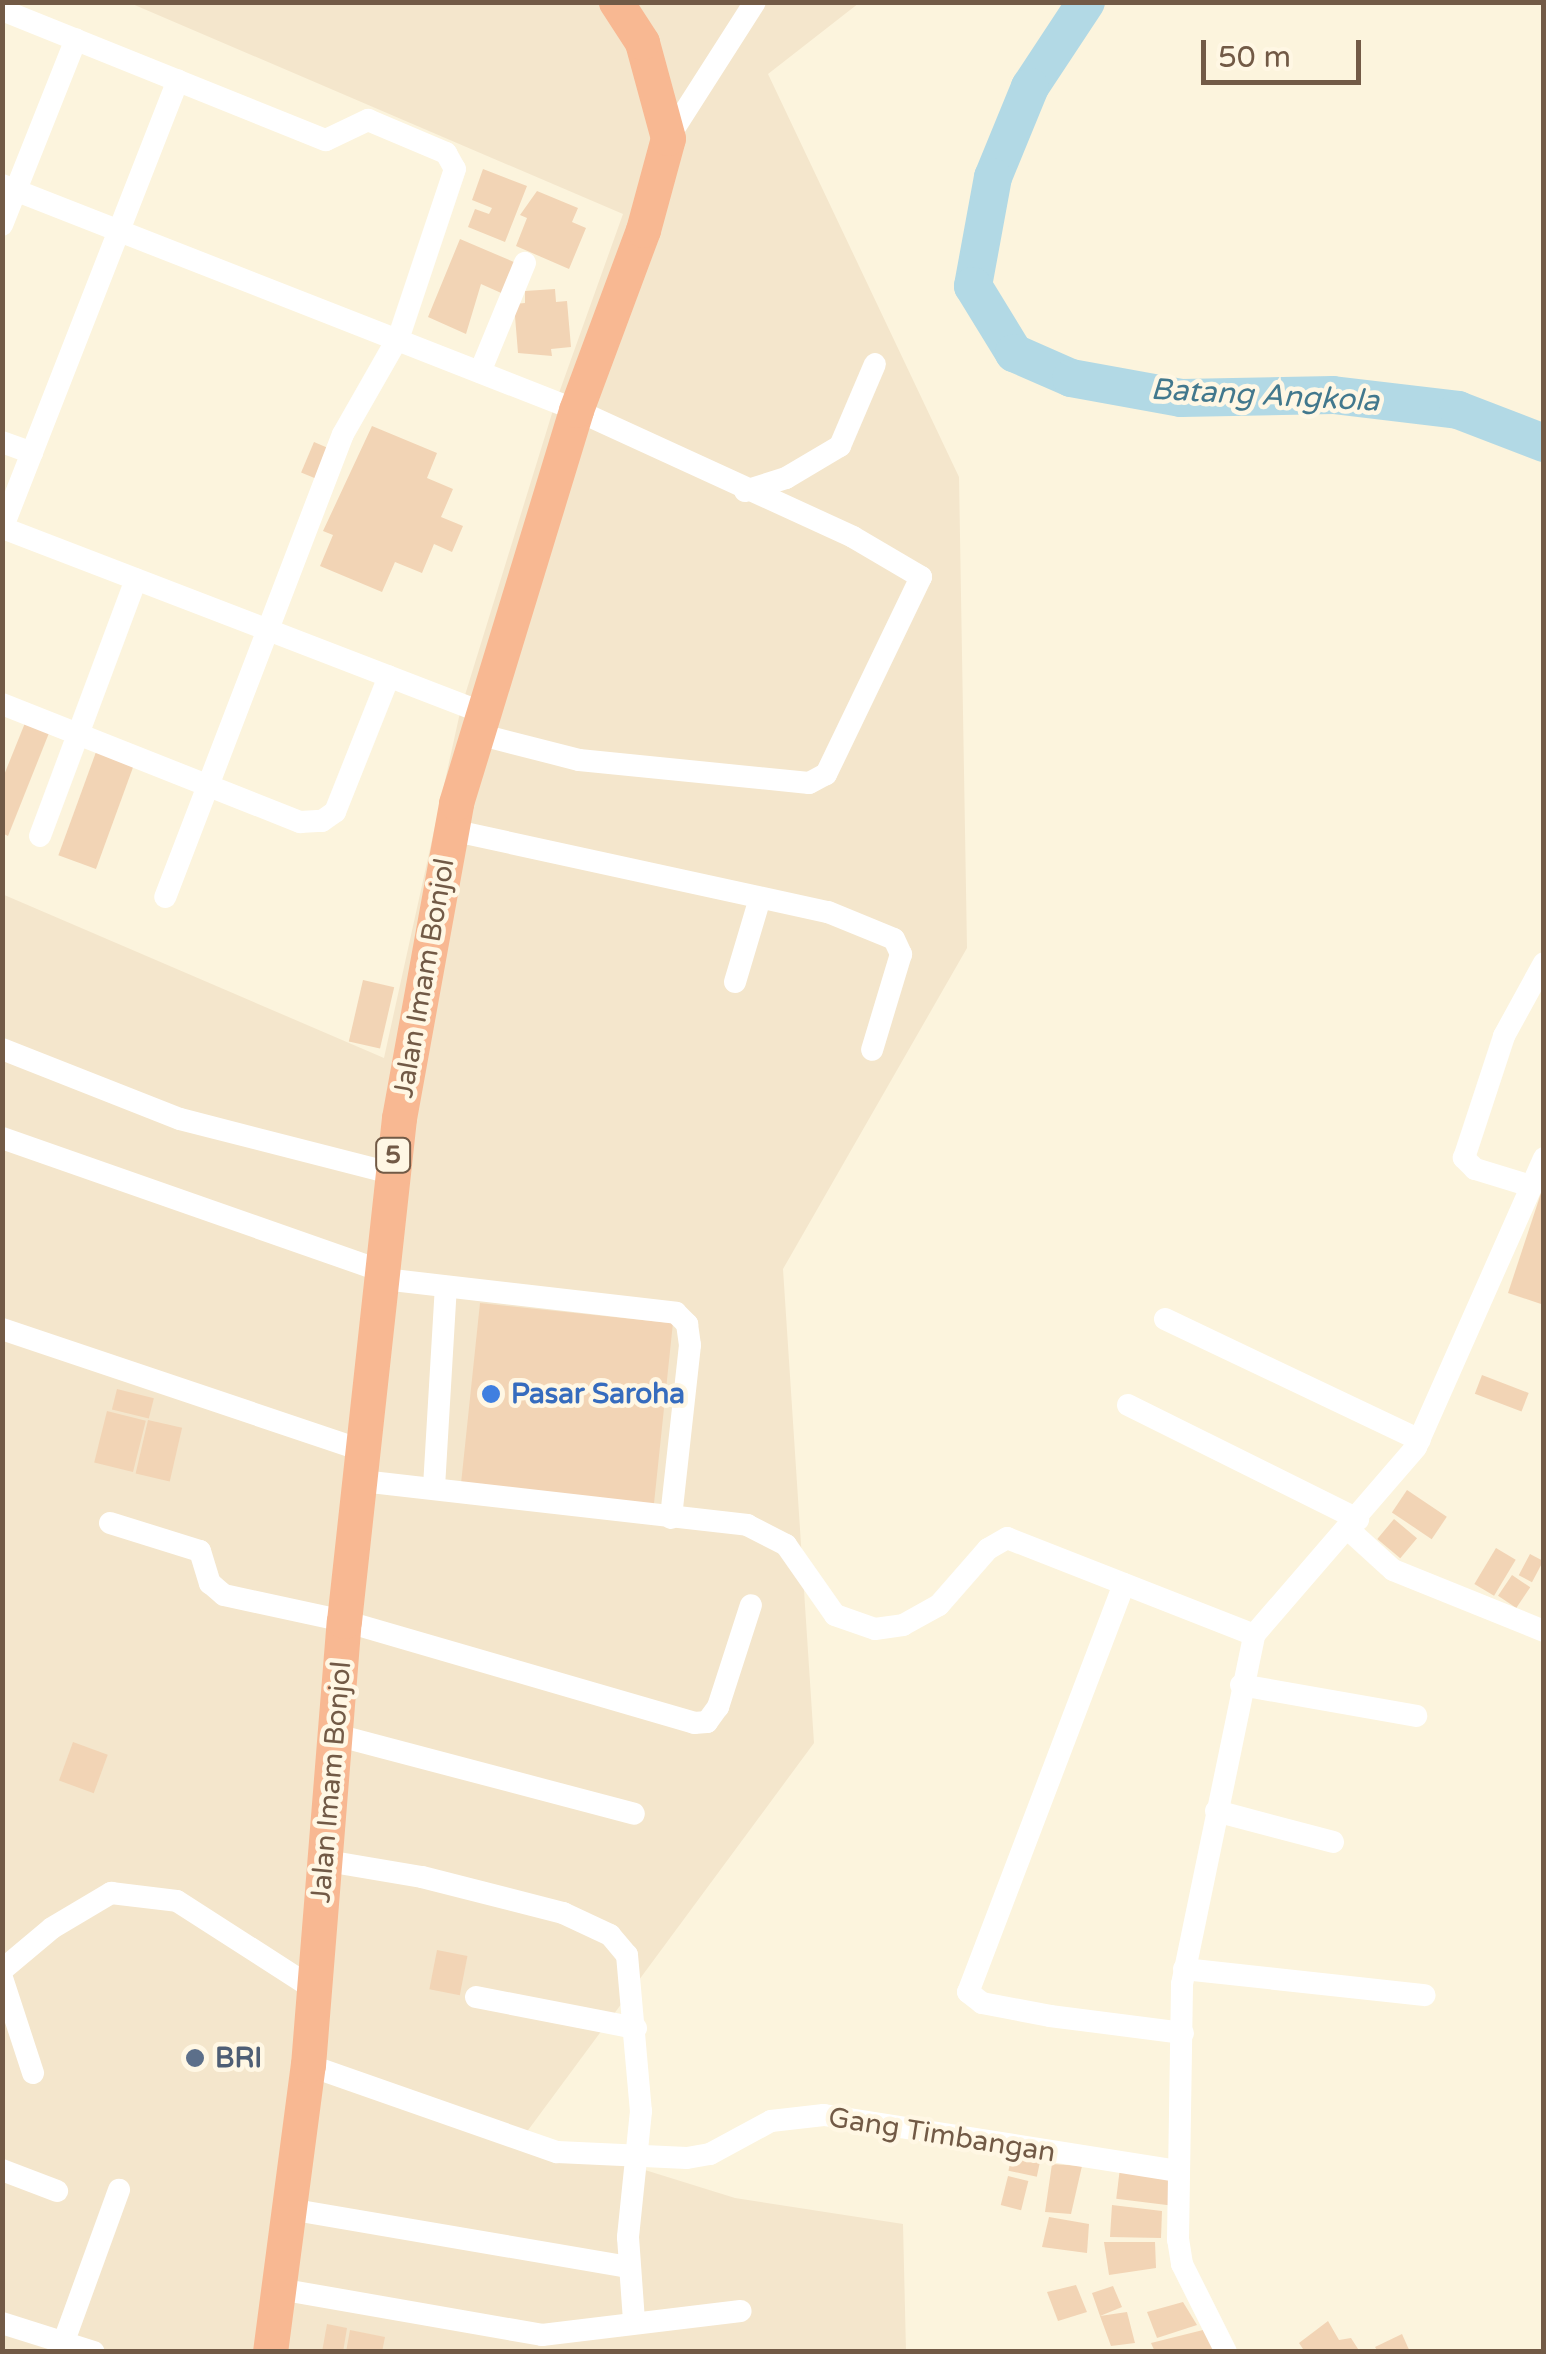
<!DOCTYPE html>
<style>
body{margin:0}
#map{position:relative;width:1546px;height:2354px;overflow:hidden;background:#fcf4dd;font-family:"Varela Round",sans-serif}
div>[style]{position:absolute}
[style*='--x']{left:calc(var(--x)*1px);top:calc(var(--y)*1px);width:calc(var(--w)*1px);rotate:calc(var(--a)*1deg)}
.residential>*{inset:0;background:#f4e6cc}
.river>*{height:38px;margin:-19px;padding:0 19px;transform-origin:19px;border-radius:19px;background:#b2d9e5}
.building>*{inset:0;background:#f2d4b5;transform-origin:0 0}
.minor>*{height:22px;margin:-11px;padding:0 11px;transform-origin:11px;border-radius:11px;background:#fff}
.highway>*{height:35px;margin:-17.5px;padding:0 17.5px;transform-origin:17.5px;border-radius:17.5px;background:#f8b892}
.dots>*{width:28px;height:28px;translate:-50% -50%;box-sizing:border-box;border:5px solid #fff7e4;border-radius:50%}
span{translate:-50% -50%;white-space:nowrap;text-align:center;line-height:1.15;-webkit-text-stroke:9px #fff7e4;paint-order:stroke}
.shield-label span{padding:2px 8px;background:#fff7e4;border:2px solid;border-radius:8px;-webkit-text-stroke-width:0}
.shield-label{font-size:25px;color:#725a46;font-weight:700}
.street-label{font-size:28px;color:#725a46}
.shop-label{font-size:28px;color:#366cbe;font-weight:700}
.left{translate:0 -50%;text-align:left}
.service-label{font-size:28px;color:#4e5e75;font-weight:700}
.water-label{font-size:30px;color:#42788d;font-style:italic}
.frame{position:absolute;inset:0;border:5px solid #725a46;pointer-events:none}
.scale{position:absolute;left:1201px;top:40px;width:160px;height:45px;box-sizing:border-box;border:5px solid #725a46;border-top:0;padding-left:12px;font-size:30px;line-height:35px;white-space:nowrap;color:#725a46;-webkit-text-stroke:8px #fff7e4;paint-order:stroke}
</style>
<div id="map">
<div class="residential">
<i style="clip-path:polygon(130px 3px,859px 3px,768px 74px,959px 477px,967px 948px,783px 1269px,814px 1743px,526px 2133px,735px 2198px,903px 2224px,906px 2351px,3px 2351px,2px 894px,384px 1058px,461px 708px,554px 407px,623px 214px)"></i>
</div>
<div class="river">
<i style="--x:1086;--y:2;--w:102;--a:123.4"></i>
<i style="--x:1030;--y:87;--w:97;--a:112.3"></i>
<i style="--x:993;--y:177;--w:111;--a:100.4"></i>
<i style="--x:973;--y:286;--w:79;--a:58.5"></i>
<i style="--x:1014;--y:353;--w:62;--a:23.7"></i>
<i style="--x:1071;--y:378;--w:112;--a:10.3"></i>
<i style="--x:1181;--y:398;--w:152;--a:-1.1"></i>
<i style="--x:1333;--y:395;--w:126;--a:6.8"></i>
<i style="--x:1458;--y:410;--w:92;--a:21"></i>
</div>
<div class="building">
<i style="clip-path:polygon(483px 169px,527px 186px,505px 242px,468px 227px,475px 209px,489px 214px,492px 208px,472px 200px)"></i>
<i style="clip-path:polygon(537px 191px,578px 208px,572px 222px,586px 228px,569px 269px,516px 246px,527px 218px,520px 215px)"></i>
<i style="clip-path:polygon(460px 239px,521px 265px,508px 296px,481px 284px,466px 334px,428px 317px)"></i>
<i style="clip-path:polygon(555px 289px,556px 302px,567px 301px,571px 347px,551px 349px,552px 356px,518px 353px,514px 304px,525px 303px,525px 291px)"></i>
<i style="clip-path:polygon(372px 426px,437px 453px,427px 478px,453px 489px,441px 517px,463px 526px,452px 552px,434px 544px,422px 573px,395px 562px,382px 592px,320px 566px,333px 535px,323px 531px)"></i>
<i style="left:314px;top:442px;width:21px;height:33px;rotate:23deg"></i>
<i style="clip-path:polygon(25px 723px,49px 733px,8px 836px,2px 833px,2px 780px)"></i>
<i style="left:96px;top:752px;width:40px;height:110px;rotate:20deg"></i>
<i style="left:363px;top:980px;width:32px;height:63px;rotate:13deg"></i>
<i style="clip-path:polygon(1543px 1187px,1544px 1187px,1544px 1305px,1508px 1293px)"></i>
<i style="left:480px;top:1303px;width:194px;height:184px;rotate:6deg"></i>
<i style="left:1482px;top:1375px;width:50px;height:20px;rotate:21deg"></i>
<i style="left:117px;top:1389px;width:38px;height:21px;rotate:14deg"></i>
<i style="left:107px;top:1411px;width:40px;height:53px;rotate:14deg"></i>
<i style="left:148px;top:1420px;width:35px;height:55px;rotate:13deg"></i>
<i style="left:1407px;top:1490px;width:48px;height:27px;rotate:34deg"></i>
<i style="left:1394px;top:1519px;width:30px;height:26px;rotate:40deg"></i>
<i style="left:1496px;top:1548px;width:23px;height:42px;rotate:31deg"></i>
<i style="left:1530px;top:1554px;width:15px;height:24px;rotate:28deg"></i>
<i style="left:1512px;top:1575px;width:22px;height:25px;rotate:34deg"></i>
<i style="left:73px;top:1742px;width:37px;height:41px;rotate:20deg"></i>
<i style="left:437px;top:1950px;width:31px;height:40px;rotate:11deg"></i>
<i style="left:1012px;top:2154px;width:29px;height:17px;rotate:12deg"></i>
<i style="clip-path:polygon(1052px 2164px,1082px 2166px,1071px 2214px,1045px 2212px)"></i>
<i style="left:1120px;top:2168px;width:55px;height:31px;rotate:7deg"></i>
<i style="left:1008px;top:2176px;width:21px;height:30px;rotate:14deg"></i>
<i style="clip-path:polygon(1112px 2205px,1162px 2211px,1161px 2238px,1110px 2237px)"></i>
<i style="clip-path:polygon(1049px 2217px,1089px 2224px,1087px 2253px,1042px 2247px)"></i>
<i style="clip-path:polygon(1104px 2242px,1155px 2242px,1156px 2268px,1109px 2275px)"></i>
<i style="clip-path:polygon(1076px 2285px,1087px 2312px,1058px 2321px,1047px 2292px)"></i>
<i style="clip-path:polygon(1113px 2286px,1122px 2307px,1100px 2316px,1127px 2312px,1135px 2343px,1111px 2346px,1100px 2316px,1092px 2293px)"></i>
<i style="clip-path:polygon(1183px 2302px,1197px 2325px,1157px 2338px,1147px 2312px)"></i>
<i style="clip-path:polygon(1328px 2321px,1339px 2340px,1351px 2338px,1360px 2352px,1305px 2352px,1299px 2343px)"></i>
<i style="clip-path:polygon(327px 2324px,347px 2328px,343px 2352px,322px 2352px)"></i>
<i style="clip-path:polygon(350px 2330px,385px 2337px,382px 2352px,346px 2352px)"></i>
<i style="clip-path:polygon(1203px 2330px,1217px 2352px,1155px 2352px,1151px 2343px)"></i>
<i style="clip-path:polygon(1402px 2334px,1410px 2352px,1378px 2352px,1375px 2347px)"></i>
</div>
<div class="minor">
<i style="--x:2;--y:10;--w:349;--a:21.9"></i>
<i style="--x:326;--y:140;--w:47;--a:-25.5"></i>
<i style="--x:368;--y:120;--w:85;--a:22.9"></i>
<i style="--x:446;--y:153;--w:18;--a:61"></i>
<i style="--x:455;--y:169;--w:176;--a:108.5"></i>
<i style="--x:399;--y:336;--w:113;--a:119.7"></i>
<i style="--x:343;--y:434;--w:496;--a:111"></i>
<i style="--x:668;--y:138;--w:161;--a:-57.4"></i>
<i style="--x:2;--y:185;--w:617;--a:21.4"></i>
<i style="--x:576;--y:410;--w:305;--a:24.6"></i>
<i style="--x:853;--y:537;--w:79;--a:30.5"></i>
<i style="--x:921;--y:577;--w:219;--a:115.7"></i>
<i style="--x:826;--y:774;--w:19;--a:152"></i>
<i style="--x:809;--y:783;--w:231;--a:-174.3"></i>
<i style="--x:579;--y:760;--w:104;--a:-165.6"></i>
<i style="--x:2;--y:225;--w:200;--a:-68.3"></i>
<i style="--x:480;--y:372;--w:118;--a:-67.6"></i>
<i style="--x:2;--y:442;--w:32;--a:20"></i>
<i style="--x:745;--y:491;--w:43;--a:-17.6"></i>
<i style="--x:786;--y:478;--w:63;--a:-30.7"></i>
<i style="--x:840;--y:446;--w:89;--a:-66.9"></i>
<i style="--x:3;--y:528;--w:515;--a:21.04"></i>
<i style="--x:2;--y:529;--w:482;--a:-68.6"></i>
<i style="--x:2;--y:704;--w:321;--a:21.6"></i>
<i style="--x:300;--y:822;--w:22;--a:-3"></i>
<i style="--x:322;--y:821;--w:16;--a:-35"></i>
<i style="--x:335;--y:812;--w:146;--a:-68.3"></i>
<i style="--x:451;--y:830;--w:386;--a:12.3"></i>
<i style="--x:828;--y:912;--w:71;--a:22.2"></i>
<i style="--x:894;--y:939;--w:17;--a:65"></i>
<i style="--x:901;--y:954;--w:100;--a:106.8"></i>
<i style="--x:40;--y:836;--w:274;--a:-69.5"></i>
<i style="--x:735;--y:982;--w:88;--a:-73.4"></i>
<i style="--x:2;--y:1049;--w:191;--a:21.5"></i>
<i style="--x:180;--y:1119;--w:217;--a:14.4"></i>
<i style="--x:2;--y:1138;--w:405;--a:19.3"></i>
<i style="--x:1531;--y:1186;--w:59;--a:-163.1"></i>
<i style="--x:1475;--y:1169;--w:16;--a:-135"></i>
<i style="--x:1464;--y:1158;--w:128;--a:-71.8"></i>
<i style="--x:1504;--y:1036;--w:83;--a:-61.3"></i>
<i style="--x:384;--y:1279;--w:294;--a:6.6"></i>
<i style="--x:676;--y:1313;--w:16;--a:45"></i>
<i style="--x:687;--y:1324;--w:21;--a:82"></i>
<i style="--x:690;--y:1345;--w:174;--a:96.3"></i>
<i style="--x:1165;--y:1319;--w:282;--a:25.4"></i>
<i style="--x:2;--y:1329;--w:382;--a:18.6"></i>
<i style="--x:1128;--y:1405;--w:257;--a:26.4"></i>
<i style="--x:362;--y:1481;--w:388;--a:6.5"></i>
<i style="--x:747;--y:1525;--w:44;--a:27.1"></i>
<i style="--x:786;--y:1545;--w:85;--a:55"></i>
<i style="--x:835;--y:1615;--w:42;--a:19.3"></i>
<i style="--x:875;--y:1629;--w:28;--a:-8"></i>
<i style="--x:903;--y:1625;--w:41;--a:-29.1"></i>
<i style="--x:939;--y:1605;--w:74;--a:-48.8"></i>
<i style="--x:988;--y:1549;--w:22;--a:-30"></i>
<i style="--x:1007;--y:1538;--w:265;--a:21.4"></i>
<i style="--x:434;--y:1487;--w:200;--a:-86.6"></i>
<i style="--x:110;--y:1523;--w:94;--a:17.3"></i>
<i style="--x:200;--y:1551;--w:34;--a:73"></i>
<i style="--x:210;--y:1583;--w:18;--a:41"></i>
<i style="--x:224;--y:1595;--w:123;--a:12.2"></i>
<i style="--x:344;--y:1621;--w:365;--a:16.2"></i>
<i style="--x:694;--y:1723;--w:13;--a:-4"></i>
<i style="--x:707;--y:1722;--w:19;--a:-54"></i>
<i style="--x:718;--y:1707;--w:107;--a:-72.1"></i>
<i style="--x:1348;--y:1529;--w:61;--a:42.3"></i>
<i style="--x:1393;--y:1570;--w:163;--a:22"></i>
<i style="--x:1124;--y:1584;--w:437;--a:110.9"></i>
<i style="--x:968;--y:1992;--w:18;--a:38"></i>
<i style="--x:982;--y:2003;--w:69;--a:10.8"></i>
<i style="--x:1050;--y:2016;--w:134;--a:7.3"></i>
<i style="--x:1241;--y:1685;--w:178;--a:10"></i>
<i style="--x:336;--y:1735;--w:308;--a:14.8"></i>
<i style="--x:1216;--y:1811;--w:121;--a:14.8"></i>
<i style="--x:327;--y:1861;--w:96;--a:9.6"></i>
<i style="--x:422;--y:1877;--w:146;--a:14.3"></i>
<i style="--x:563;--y:1913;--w:52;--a:25.1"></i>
<i style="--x:610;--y:1935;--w:26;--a:50"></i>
<i style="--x:627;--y:1955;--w:157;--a:84.9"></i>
<i style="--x:641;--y:2111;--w:127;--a:95.9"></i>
<i style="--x:628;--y:2237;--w:84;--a:85.9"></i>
<i style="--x:1184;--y:1969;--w:242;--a:6.2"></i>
<i style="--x:2;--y:1970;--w:65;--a:-40"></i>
<i style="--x:52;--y:1928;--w:69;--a:-30.7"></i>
<i style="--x:111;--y:1893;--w:66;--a:6.9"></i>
<i style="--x:177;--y:1901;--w:159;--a:32.7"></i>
<i style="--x:2;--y:1978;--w:100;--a:71.9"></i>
<i style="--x:476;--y:1997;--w:163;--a:11"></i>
<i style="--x:308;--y:2065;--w:264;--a:19.3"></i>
<i style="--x:557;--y:2152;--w:130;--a:2.6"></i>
<i style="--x:687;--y:2158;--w:23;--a:-10"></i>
<i style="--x:710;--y:2154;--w:69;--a:-28.4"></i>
<i style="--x:771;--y:2121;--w:53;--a:-6.5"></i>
<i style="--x:824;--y:2115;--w:359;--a:9"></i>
<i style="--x:2;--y:2170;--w:59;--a:20.9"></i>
<i style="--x:289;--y:2209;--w:345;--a:9.7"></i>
<i style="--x:279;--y:2289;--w:267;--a:9.9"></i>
<i style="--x:542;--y:2335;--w:200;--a:-6.9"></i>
<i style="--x:2;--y:2323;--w:96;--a:17.5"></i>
<i style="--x:64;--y:2341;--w:161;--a:-70"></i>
<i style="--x:1226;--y:2352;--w:98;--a:-116.6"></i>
<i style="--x:1182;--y:2264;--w:24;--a:-99"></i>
<i style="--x:1178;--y:2240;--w:256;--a:-89.1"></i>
<i style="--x:1182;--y:1984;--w:356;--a:-78.3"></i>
<i style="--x:1254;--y:1635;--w:248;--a:-49.2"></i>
<i style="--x:1416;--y:1447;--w:316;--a:-66.1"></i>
</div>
<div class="highway">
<i style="--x:270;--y:2352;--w:290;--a:-82.5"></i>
<i style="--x:308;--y:2065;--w:445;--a:-85.4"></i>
<i style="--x:344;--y:1621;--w:506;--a:-83.76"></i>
<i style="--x:399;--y:1118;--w:320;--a:-79.7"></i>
<i style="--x:456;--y:803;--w:411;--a:-73"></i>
<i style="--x:576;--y:410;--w:192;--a:-69.6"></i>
<i style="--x:643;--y:230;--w:95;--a:-74.8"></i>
<i style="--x:668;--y:138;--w:99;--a:-105.2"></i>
<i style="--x:642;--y:42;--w:48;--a:-123"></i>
</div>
<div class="dots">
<i style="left:491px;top:1394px;background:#3f7fe0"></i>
<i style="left:195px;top:2058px;background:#5c6f8a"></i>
</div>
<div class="shield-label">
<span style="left:393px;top:1155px">5</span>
</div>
<div class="street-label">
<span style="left:424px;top:978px;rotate:-80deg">Jalan Imam Bonjol</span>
<span style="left:331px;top:1782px;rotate:-85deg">Jalan Imam Bonjol</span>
<span style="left:942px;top:2135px;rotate:9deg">Gang Timbangan</span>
</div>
<div class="shop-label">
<span class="left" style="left:511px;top:1394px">Pasar Saroha</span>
</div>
<div class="service-label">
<span class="left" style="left:215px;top:2058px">BRI</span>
</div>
<div class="water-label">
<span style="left:1265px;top:396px;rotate:3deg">Batang Angkola</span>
</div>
<div class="frame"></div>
<div class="scale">50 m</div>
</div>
